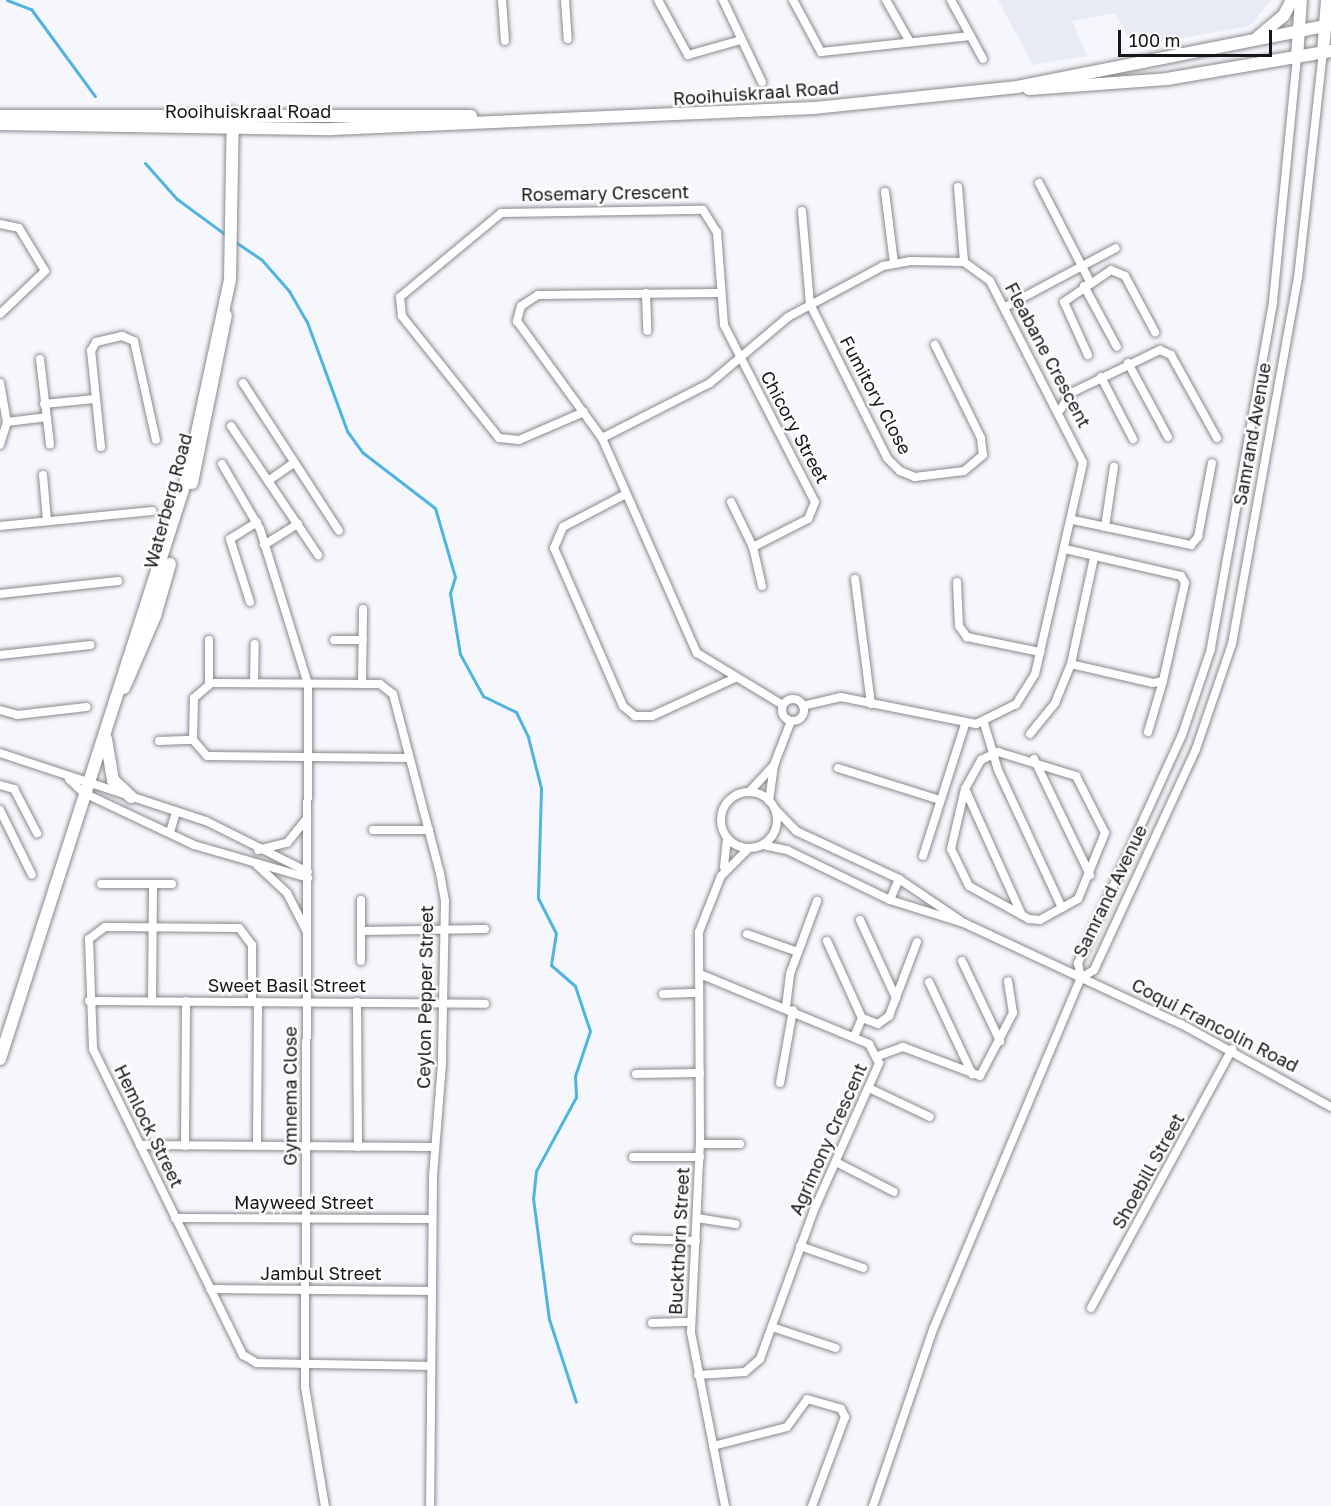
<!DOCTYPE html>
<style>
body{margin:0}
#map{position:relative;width:1331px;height:1506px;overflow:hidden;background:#f6f7fc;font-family:"Golos Text",sans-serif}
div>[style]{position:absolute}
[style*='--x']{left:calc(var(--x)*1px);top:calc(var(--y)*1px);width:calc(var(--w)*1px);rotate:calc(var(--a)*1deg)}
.built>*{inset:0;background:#e8eaf6}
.stream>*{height:3px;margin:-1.5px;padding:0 1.5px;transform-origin:1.5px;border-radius:1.5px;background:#4fb5e0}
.roads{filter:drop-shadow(0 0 2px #88898c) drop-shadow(0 0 2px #88898c)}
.street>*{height:8px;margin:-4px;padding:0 4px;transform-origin:4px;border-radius:4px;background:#fff}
.street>.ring{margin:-4px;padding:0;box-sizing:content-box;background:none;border:8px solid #fff;border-radius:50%}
.secondary>*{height:12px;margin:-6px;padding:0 6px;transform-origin:6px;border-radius:6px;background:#fff}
span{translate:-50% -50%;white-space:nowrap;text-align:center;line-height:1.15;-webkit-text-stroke:4.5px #fff;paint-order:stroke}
.street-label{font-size:18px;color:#161617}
.scale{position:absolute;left:1118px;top:30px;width:154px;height:27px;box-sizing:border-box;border:3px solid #161617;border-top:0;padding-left:8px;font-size:18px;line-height:21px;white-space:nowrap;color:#161617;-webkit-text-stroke:4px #fff;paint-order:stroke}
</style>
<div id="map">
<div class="built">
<i style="clip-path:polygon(998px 0,1271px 0,1250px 26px,1134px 47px,1115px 13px,1072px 21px,1087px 56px,1033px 65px)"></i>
</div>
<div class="stream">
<i style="--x:7;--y:0;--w:26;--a:21"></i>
<i style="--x:31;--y:9;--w:108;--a:53.7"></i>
<i style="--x:145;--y:163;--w:48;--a:48.4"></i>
<i style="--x:177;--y:199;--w:61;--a:36.3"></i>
<i style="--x:234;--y:241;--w:32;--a:34"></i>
<i style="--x:261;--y:259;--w:43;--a:48.8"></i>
<i style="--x:289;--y:291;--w:36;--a:60"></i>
<i style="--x:307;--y:322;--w:116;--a:69.8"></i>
<i style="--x:347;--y:431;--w:26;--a:54"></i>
<i style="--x:362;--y:452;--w:92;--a:37.5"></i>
<i style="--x:435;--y:508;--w:72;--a:73.8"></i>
<i style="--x:455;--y:577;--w:17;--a:107"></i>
<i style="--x:450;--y:593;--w:62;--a:80.7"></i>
<i style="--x:460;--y:654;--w:48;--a:61.3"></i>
<i style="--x:483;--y:696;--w:37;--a:26"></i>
<i style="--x:516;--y:712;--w:28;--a:64"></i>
<i style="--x:528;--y:737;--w:53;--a:75.7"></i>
<i style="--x:541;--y:788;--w:110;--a:91.6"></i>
<i style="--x:538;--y:898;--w:39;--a:63"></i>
<i style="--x:556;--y:933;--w:32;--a:99"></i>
<i style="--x:551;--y:965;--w:32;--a:41"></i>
<i style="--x:575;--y:986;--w:47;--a:71.6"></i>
<i style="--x:590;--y:1031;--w:47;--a:108.4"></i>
<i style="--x:575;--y:1076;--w:21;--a:87"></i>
<i style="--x:576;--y:1097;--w:84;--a:118.4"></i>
<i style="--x:536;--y:1171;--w:27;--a:96"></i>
<i style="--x:533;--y:1198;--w:122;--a:82.5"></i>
<i style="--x:549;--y:1319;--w:87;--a:72"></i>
</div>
<div class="roads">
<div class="street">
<i style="--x:502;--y:0;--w:41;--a:85.8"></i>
<i style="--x:565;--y:0;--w:39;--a:86"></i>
<i style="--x:658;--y:0;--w:63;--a:61.4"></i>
<i style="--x:688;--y:55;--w:55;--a:-15.8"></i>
<i style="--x:723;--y:0;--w:91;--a:64.6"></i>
<i style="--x:793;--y:0;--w:59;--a:61.7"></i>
<i style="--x:821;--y:52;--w:150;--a:-6.1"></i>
<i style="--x:886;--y:0;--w:48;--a:60.3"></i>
<i style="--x:951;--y:0;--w:67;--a:61.5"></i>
<i style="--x:1297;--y:57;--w:247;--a:95.6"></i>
<i style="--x:1273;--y:303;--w:352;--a:100.2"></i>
<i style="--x:1211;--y:649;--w:91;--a:108.6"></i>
<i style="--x:1182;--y:735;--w:251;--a:114.5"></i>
<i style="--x:1078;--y:963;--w:15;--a:79"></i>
<i style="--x:1081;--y:978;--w:15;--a:-32"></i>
<i style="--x:1094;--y:970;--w:243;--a:-65.2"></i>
<i style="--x:1196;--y:749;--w:111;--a:-71.1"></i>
<i style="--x:1232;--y:644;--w:372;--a:-79.8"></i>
<i style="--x:1298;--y:278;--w:226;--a:-83.7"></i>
<i style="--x:1039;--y:183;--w:111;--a:62.7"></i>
<i style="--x:958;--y:187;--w:75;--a:85.4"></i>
<i style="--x:885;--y:192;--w:72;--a:82.8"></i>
<i style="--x:802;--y:211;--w:93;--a:85.1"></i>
<i style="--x:810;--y:304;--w:172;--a:63.4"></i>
<i style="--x:887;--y:458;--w:18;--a:45"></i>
<i style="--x:900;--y:471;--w:16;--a:22"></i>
<i style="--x:915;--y:477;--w:49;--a:-7"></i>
<i style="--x:964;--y:471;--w:25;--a:-40"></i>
<i style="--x:983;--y:455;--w:17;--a:-97"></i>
<i style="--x:981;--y:438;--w:104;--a:-116.3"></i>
<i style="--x:0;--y:224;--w:19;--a:12"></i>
<i style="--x:19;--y:228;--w:50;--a:58.8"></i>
<i style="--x:45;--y:271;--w:62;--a:136.3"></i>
<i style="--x:1084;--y:286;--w:69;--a:61.6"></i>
<i style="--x:646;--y:293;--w:38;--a:88"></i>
<i style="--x:718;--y:293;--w:180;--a:179.4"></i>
<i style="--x:538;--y:295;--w:20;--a:147"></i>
<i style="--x:521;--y:306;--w:16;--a:105"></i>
<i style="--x:517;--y:321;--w:145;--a:54"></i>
<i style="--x:602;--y:438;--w:235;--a:66.2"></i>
<i style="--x:697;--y:653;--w:100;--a:31.2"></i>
<i style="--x:1007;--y:306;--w:123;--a:-28"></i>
<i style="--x:1088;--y:355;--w:58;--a:-114.4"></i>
<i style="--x:1064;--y:302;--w:57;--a:-34.2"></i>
<i style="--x:1111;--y:270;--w:15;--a:23"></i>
<i style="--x:1125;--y:276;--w:64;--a:61.8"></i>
<i style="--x:40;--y:359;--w:86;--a:83.3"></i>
<i style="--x:1128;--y:363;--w:84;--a:61.6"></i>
<i style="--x:1101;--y:377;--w:70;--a:62.7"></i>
<i style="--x:0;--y:383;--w:40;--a:80"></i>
<i style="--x:7;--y:422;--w:24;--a:107"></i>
<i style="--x:243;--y:383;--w:176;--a:57"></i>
<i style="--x:44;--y:404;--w:51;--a:-5.6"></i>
<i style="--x:1060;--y:410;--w:20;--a:-57"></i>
<i style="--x:1071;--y:393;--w:99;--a:-25.8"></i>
<i style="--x:1160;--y:350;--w:12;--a:24"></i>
<i style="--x:1171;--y:355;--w:95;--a:61"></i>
<i style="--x:584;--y:412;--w:71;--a:156.7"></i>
<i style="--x:519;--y:440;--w:20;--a:-174"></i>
<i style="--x:499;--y:438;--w:156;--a:-128.5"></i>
<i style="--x:402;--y:316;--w:19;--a:-96"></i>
<i style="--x:400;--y:297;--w:131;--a:-39.7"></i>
<i style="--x:501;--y:213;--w:202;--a:-0.9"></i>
<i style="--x:703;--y:210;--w:26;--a:58"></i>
<i style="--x:717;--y:232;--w:93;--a:85.7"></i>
<i style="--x:724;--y:325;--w:199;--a:62.8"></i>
<i style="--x:815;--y:502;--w:18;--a:112"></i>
<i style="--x:808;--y:519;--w:62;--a:153"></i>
<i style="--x:7;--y:422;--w:39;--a:-7"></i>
<i style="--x:231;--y:426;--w:156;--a:56"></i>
<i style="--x:602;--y:438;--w:121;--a:-27"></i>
<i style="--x:710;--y:383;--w:102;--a:-40.2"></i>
<i style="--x:788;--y:317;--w:108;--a:-28.2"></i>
<i style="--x:883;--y:266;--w:27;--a:-10"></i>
<i style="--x:910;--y:261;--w:54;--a:1.1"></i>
<i style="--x:964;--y:262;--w:32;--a:36"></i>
<i style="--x:990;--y:281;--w:204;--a:62.9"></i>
<i style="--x:1083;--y:463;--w:216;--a:102.8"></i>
<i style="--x:1035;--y:674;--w:36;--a:122"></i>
<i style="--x:1016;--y:704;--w:45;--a:153.4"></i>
<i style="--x:976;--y:724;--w:138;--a:-168.7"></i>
<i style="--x:841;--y:697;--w:39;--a:167"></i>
<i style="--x:101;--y:447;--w:97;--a:-95.9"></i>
<i style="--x:91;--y:351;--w:10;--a:-61"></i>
<i style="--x:96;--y:342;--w:27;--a:-13"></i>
<i style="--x:122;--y:336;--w:13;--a:23"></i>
<i style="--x:134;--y:341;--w:101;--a:77.5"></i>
<i style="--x:222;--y:464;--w:75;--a:59.7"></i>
<i style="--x:260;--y:529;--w:162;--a:72.8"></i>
<i style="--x:308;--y:684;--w:703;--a:90.24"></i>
<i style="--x:305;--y:1387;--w:121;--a:80.5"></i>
<i style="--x:43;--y:475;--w:46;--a:85"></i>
<i style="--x:268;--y:481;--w:32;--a:-35"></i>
<i style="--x:626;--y:494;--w:71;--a:152.4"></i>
<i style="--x:563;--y:527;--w:23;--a:113"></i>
<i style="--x:554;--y:548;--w:172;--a:66.4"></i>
<i style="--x:623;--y:706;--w:16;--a:40"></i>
<i style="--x:635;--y:716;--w:17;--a:0"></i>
<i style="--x:652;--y:716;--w:91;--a:-24.6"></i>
<i style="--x:731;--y:502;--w:50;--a:63.9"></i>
<i style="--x:753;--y:547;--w:40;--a:77"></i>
<i style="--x:1073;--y:520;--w:121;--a:12"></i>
<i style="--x:1191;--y:545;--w:11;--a:-49"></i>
<i style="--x:1198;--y:537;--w:75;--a:-79.3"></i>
<i style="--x:0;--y:526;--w:153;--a:-5.6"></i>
<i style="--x:1105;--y:527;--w:61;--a:-81.5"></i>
<i style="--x:264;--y:545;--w:40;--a:-32"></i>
<i style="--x:1065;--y:549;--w:119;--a:13.1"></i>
<i style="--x:1181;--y:576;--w:8;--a:60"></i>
<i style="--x:1185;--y:583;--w:100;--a:102.7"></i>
<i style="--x:1163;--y:681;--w:10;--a:169"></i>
<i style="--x:1153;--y:683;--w:84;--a:-167"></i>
<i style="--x:855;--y:579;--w:126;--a:82.7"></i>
<i style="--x:957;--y:582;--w:44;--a:87.4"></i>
<i style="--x:959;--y:626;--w:14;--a:54"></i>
<i style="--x:967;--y:637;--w:75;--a:11.6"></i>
<i style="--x:0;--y:594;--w:119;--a:-6.3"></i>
<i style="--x:250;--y:602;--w:66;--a:-107.6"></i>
<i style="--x:230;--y:539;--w:32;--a:-32"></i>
<i style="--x:334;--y:640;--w:29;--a:0"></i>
<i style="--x:0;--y:655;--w:91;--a:-6.3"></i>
<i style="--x:254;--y:683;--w:39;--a:-89"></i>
<i style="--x:209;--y:684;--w:44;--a:-90"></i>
<i style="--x:362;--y:684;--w:75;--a:-89.2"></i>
<i class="ring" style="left:782px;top:699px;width:14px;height:14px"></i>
<i style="--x:0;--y:710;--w:18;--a:16"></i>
<i style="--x:17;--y:715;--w:70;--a:-6.5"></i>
<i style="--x:984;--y:723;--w:49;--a:73.4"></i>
<i style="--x:998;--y:770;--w:152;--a:65.1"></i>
<i style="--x:1148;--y:732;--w:53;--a:-73.6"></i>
<i style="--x:1030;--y:734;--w:40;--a:-51"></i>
<i style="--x:1055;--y:703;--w:42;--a:-67.7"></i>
<i style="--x:1071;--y:664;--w:108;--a:-77.8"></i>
<i style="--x:159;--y:741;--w:34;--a:-2"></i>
<i style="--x:998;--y:752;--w:82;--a:17.1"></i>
<i style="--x:1076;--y:776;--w:64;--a:63"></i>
<i style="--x:1105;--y:833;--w:71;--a:112.2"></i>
<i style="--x:1078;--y:899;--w:43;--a:151.1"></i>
<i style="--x:1040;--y:920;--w:11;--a:-175"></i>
<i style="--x:1029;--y:919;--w:68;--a:-151.2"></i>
<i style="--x:969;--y:886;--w:41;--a:-115.9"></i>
<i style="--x:951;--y:849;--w:62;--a:-76.9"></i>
<i style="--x:965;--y:789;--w:33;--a:-61"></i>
<i style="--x:981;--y:760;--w:19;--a:-25"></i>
<i style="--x:0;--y:753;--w:217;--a:18.3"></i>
<i style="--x:206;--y:821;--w:114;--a:26.6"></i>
<i style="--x:409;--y:758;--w:202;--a:-179.4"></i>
<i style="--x:207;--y:756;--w:21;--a:-131"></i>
<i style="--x:193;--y:740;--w:42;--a:-88.6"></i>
<i style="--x:194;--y:698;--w:23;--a:-41"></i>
<i style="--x:211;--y:683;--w:169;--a:0.3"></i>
<i style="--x:380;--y:684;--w:16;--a:38"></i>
<i style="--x:393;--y:694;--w:185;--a:75.3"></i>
<i style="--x:440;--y:873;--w:28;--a:80"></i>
<i style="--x:445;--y:901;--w:163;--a:91.1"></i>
<i style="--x:442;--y:1064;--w:111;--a:94.6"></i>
<i style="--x:433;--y:1175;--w:331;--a:90.5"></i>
<i style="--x:1034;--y:759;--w:129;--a:64.2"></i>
<i style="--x:838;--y:768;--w:107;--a:17.4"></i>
<i style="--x:69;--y:779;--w:21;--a:43"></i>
<i style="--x:84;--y:793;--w:122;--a:25.3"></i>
<i style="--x:194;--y:845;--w:119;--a:16.1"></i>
<i style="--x:0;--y:785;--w:15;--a:16"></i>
<i style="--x:14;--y:789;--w:50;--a:62.4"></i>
<i style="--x:965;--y:789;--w:138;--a:65.7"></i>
<i style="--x:749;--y:792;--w:37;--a:-47"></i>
<i class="ring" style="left:721px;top:792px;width:48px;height:48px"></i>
<i style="--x:769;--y:801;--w:36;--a:-82"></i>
<i style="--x:774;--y:765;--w:47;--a:-68.9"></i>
<i style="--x:775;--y:809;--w:30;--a:46"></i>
<i style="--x:796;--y:831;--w:114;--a:25"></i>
<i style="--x:899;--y:879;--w:75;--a:34.1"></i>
<i style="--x:0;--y:810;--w:72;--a:63.8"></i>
<i style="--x:373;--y:830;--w:56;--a:0"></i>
<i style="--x:170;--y:832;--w:21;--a:-73"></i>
<i style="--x:763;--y:845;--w:25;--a:12"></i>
<i style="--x:787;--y:850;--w:114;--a:25.9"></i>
<i style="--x:890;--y:900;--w:77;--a:17.3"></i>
<i style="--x:964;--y:923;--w:239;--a:25"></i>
<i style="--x:1181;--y:1024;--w:171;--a:29"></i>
<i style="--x:258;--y:850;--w:30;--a:-14"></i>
<i style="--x:287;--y:843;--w:32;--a:-51"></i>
<i style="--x:923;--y:856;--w:139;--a:-72.3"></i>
<i style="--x:257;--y:865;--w:41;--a:43"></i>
<i style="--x:287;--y:893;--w:42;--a:62.8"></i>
<i style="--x:724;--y:867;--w:28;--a:-84"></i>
<i style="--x:101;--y:884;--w:71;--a:0"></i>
<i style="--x:890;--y:900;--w:23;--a:-67"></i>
<i style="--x:860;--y:920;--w:86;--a:65.2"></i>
<i style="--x:361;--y:931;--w:124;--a:-0.9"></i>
<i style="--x:747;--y:934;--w:54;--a:19.4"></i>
<i style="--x:827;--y:941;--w:85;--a:65.6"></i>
<i style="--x:862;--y:1018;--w:17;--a:21"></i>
<i style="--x:878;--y:1024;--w:14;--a:-36"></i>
<i style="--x:889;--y:1016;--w:79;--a:-69.3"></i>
<i style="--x:361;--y:961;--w:61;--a:-90"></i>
<i style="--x:962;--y:961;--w:89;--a:64.6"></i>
<i style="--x:929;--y:982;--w:102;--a:64.9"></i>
<i style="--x:663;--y:994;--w:36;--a:-2"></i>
<i style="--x:89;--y:1001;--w:396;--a:0.4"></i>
<i style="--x:152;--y:1001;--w:117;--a:-89.5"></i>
<i style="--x:252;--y:1002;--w:57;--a:-90"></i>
<i style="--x:252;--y:945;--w:21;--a:-127"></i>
<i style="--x:239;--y:928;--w:134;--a:-179.6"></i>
<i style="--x:105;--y:927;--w:20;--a:143"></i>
<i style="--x:89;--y:939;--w:110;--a:87.9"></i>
<i style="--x:93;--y:1049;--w:341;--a:63.9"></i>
<i style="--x:243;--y:1355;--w:16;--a:30"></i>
<i style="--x:257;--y:1363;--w:174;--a:1"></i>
<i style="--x:357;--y:1002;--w:145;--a:89.6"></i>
<i style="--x:786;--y:1007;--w:33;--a:-83"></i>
<i style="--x:790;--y:974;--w:78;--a:-69.7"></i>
<i style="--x:854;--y:1037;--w:21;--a:-67"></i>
<i style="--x:878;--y:1056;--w:27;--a:-20"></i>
<i style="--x:903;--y:1047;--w:82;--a:20.6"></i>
<i style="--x:980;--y:1076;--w:71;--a:-62.4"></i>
<i style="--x:1013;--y:1013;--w:32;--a:-99"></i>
<i style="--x:636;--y:1074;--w:64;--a:-0.9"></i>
<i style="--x:780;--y:1083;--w:74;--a:-79.9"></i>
<i style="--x:871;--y:1089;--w:65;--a:25.4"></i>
<i style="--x:700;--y:1144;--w:40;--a:0"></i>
<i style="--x:140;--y:1145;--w:295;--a:0.4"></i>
<i style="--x:185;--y:1146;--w:145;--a:-89.6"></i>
<i style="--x:257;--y:1146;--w:144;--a:-89.6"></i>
<i style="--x:633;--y:1157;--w:67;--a:0"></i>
<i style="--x:836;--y:1162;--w:65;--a:27.3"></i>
<i style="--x:175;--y:1218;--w:257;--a:0.2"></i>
<i style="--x:697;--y:1218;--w:39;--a:9"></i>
<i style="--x:636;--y:1239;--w:60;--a:1.9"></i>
<i style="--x:800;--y:1246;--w:67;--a:19.2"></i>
<i style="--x:210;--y:1289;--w:221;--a:0.5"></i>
<i style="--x:1091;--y:1308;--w:295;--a:-61.4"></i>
<i style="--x:652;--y:1323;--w:38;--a:-2"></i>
<i style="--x:772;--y:1327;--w:67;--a:18.2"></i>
<i style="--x:698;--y:1375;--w:47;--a:-3.7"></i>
<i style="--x:745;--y:1372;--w:20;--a:-41"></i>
<i style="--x:760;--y:1359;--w:158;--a:-70.1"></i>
<i style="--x:814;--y:1210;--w:161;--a:-66.1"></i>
<i style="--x:879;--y:1063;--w:21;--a:-118"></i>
<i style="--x:869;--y:1044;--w:183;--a:-157.5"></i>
<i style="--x:713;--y:1446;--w:76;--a:-14.4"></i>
<i style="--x:787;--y:1427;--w:34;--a:-54"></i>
<i style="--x:807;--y:1399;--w:35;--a:16"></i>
<i style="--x:841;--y:1409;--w:9;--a:63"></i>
<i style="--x:845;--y:1417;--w:95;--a:110.3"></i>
<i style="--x:725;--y:1506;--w:177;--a:-101.1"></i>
<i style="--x:691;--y:1332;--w:188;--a:-87.3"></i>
<i style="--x:700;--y:1144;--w:212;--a:-90.3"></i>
<i style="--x:699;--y:932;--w:60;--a:-68.6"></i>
<i style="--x:721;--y:876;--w:38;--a:-45"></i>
<i style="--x:873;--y:1506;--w:189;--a:-71.2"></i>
<i style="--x:934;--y:1327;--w:379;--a:-67.2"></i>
</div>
<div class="secondary">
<i style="--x:1258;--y:37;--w:34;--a:-40"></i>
<i style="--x:1284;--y:15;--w:17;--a:-62"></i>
<i style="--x:1323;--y:53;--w:53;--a:-85.7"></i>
<i style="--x:1297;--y:57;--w:57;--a:-86"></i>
<i style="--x:1029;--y:89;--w:138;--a:-4.1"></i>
<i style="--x:1167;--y:79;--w:166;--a:-9.7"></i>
<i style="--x:0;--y:116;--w:471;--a:0"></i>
<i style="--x:0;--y:124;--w:332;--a:0.9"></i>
<i style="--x:332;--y:129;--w:482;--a:-2.5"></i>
<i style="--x:814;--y:108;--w:204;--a:-5.9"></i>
<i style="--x:1017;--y:87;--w:320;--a:-11.2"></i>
<i style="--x:192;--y:483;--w:171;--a:-78.6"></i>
<i style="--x:124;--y:688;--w:78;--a:-66.7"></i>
<i style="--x:155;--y:616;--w:54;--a:-73.9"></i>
<i style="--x:106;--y:739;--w:42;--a:80.3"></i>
<i style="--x:113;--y:780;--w:25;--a:43"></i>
<i style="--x:0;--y:1059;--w:614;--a:-72.18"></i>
<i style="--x:188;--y:474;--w:199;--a:-77.8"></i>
<i style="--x:230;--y:279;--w:166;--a:-89"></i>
</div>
</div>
<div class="street-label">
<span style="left:756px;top:93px;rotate:-4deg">Rooihuiskraal Road</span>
<span style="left:248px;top:111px">Rooihuiskraal Road</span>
<span style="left:605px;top:193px;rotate:-1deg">Rosemary Crescent</span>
<span style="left:1048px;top:355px;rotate:62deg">Fleabane Crescent</span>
<span style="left:876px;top:395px;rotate:62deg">Fumitory Close</span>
<span style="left:795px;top:427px;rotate:62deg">Chicory Street</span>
<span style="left:1252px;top:434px;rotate:-80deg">Samrand Avenue</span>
<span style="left:168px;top:501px;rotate:-75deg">Waterberg Road</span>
<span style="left:1110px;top:891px;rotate:-64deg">Samrand Avenue</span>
<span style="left:287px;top:985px">Sweet Basil Street</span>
<span style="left:425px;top:997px;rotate:-89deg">Ceylon Pepper Street</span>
<span style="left:1215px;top:1025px;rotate:27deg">Coqui Francolin Road</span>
<span style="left:290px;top:1096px;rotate:-90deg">Gymnema Close</span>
<span style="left:149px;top:1126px;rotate:64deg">Hemlock Street</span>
<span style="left:828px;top:1139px;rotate:-66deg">Agrimony Crescent</span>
<span style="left:1148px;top:1171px;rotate:-61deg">Shoebill Street</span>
<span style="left:304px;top:1202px">Mayweed Street</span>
<span style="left:679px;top:1241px;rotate:-87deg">Buckthorn Street</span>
<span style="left:321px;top:1273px">Jambul Street</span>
</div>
<div class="scale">100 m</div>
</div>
